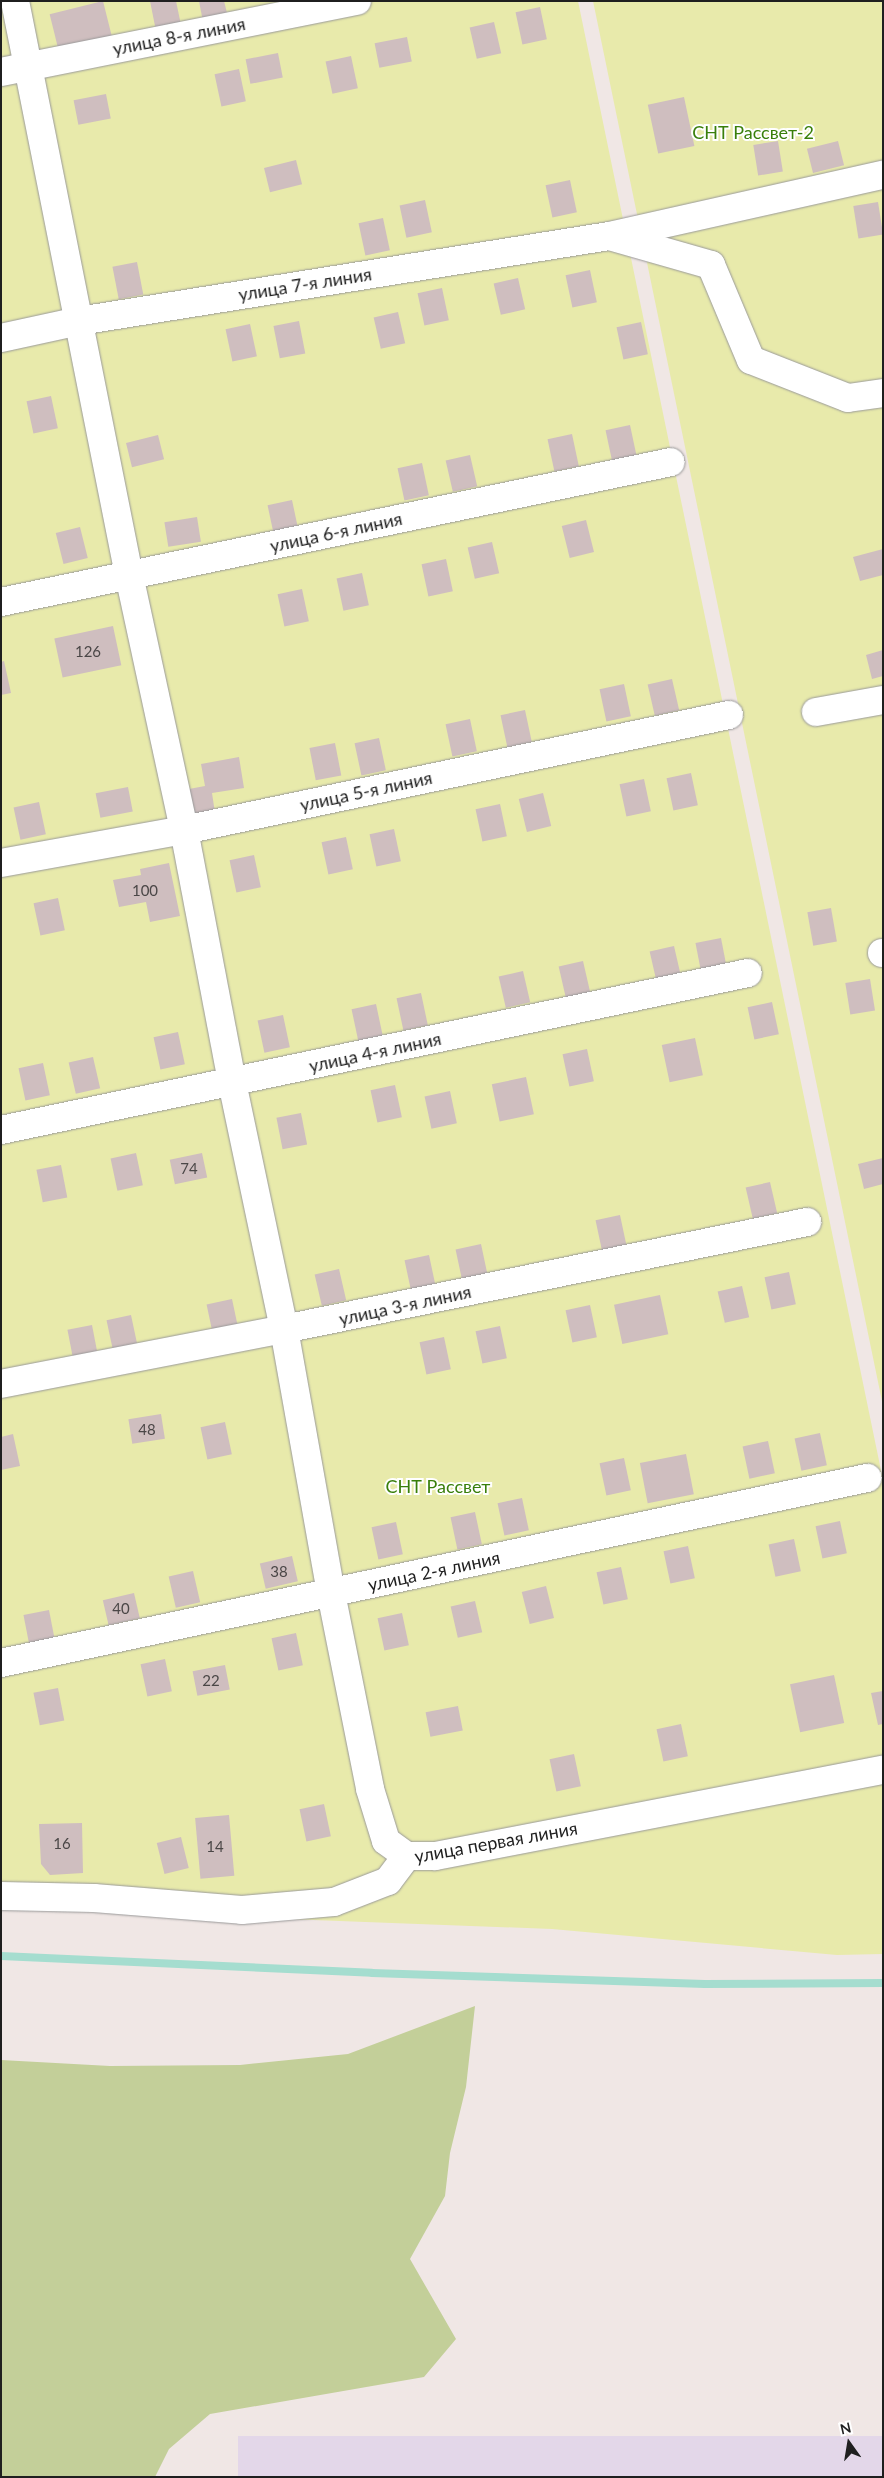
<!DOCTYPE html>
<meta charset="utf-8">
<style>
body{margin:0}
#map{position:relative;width:884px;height:2478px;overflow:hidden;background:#f0e7e5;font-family:Lato,sans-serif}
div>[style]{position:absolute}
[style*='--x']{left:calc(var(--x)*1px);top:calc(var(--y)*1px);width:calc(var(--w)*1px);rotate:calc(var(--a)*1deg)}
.industrial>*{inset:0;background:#e3d7e9;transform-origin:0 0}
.grass>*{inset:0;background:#e8eaab}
.forest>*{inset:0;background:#c3cf99}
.stream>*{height:8px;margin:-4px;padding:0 4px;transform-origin:4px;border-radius:4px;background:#a5ddcf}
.building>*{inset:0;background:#cfbebf;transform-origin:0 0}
.roads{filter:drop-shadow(0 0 1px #999) drop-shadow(0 0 1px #999)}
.minor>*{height:28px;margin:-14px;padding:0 14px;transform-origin:14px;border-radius:14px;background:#fff}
span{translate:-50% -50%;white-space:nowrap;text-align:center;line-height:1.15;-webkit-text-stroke:4px #fff;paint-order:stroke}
.number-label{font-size:15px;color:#4b4747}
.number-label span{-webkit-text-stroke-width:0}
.street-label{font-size:18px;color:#1f1f1f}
.park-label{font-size:18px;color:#397f0b}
.frame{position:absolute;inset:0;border:2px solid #1f1f1f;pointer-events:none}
.north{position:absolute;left:824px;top:2418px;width:50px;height:50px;-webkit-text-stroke:4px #fff;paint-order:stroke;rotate:347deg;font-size:14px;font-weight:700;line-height:20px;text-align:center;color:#1f1f1f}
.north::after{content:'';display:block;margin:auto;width:18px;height:22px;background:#1f1f1f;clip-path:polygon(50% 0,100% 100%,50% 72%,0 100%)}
</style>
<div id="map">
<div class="industrial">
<i style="left:238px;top:2436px;width:645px;height:41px"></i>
</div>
<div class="grass">
<i style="clip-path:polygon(1px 1px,578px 1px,883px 1480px,883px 1954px,837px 1955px,552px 1929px,1px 1908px)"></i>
<i style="clip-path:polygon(593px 1px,883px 1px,883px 1406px)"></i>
</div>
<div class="forest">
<i style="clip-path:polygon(475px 2006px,466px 2087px,450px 2153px,445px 2196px,410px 2259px,456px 2339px,424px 2377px,210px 2414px,169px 2449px,155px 2477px,1px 2477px,1px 2060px,110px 2066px,240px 2065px,348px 2054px)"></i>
</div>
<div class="stream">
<i style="--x:1;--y:1956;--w:371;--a:2.6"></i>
<i style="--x:372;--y:1973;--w:333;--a:1.9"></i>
<i style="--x:705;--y:1984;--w:178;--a:-0.3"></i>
</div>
<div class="building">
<i style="left:103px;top:1px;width:38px;height:55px;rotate:76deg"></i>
<i style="clip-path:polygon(150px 1px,176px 1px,181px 25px,156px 31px)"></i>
<i style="clip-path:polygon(199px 1px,224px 1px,228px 17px,203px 22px)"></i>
<i style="left:540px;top:7px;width:33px;height:25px;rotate:78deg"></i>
<i style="left:494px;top:22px;width:32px;height:25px;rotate:77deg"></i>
<i style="left:407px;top:37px;width:25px;height:33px;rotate:79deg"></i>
<i style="left:278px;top:53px;width:25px;height:33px;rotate:79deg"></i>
<i style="left:351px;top:56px;width:33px;height:26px;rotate:78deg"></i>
<i style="left:239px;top:69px;width:33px;height:25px;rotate:78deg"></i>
<i style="left:106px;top:94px;width:25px;height:33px;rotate:79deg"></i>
<i style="left:684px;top:97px;width:50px;height:37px;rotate:78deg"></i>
<i style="left:778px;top:141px;width:31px;height:25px;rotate:81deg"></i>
<i style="left:838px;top:141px;width:25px;height:32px;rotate:76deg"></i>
<i style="left:296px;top:160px;width:25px;height:33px;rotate:76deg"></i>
<i style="left:570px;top:180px;width:33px;height:25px;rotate:78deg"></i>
<i style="left:425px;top:200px;width:33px;height:26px;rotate:78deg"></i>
<i style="left:878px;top:202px;width:33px;height:25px;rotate:81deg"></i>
<i style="left:383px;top:218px;width:33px;height:25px;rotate:78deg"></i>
<i style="left:137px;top:262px;width:33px;height:25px;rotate:79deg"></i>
<i style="left:590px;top:270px;width:33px;height:25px;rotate:78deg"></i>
<i style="left:518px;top:278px;width:32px;height:25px;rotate:77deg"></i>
<i style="left:442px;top:288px;width:33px;height:25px;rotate:78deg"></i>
<i style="left:398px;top:312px;width:32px;height:25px;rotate:77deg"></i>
<i style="left:299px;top:321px;width:33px;height:26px;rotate:79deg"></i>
<i style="left:641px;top:322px;width:33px;height:25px;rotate:78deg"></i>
<i style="left:250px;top:324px;width:33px;height:25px;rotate:78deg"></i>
<i style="left:51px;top:396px;width:33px;height:25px;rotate:78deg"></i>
<i style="left:630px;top:425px;width:33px;height:25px;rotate:78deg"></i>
<i style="left:572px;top:434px;width:33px;height:25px;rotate:78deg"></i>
<i style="left:158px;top:435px;width:25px;height:33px;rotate:76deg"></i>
<i style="left:470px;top:455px;width:32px;height:25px;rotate:77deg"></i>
<i style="left:422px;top:463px;width:33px;height:25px;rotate:78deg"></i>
<i style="left:292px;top:500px;width:33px;height:25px;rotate:78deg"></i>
<i style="left:197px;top:517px;width:25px;height:33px;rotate:81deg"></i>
<i style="left:586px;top:520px;width:33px;height:25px;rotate:76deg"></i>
<i style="left:80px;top:527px;width:32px;height:25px;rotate:76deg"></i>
<i style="left:492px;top:542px;width:32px;height:25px;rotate:77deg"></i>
<i style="clip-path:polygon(883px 549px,883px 575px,860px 581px,853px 557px)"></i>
<i style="left:446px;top:559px;width:33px;height:25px;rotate:78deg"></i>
<i style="left:362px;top:573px;width:33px;height:26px;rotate:78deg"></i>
<i style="left:302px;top:589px;width:33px;height:25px;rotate:78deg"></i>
<i style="left:113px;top:626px;width:40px;height:60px;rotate:78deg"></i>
<i style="clip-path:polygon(883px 650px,883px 676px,872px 679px,866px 655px)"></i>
<i style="clip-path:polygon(4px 661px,11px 693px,1px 695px,1px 662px)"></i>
<i style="left:672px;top:679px;width:32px;height:25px;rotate:77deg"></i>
<i style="left:624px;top:684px;width:33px;height:25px;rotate:78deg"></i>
<i style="left:525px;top:710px;width:33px;height:25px;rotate:78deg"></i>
<i style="left:470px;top:719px;width:33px;height:25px;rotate:78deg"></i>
<i style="left:379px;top:738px;width:33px;height:25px;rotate:78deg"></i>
<i style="left:335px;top:743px;width:33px;height:26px;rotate:79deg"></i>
<i style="clip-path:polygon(239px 757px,244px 788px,212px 793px,215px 813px,194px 817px,189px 789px,205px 786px,201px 764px)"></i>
<i style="left:691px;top:773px;width:33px;height:25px;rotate:78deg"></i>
<i style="left:644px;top:779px;width:33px;height:25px;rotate:78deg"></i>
<i style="left:128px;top:787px;width:25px;height:33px;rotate:79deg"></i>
<i style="left:543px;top:793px;width:34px;height:25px;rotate:76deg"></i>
<i style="left:39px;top:802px;width:33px;height:26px;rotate:78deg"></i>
<i style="left:500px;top:804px;width:33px;height:25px;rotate:78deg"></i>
<i style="left:394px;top:829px;width:33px;height:25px;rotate:78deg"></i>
<i style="left:346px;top:837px;width:33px;height:25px;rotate:78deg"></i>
<i style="left:254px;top:855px;width:33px;height:25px;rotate:78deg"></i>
<i style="clip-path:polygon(169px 863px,180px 916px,150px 922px,146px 902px,119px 907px,113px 880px,141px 875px,140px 869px)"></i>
<i style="left:58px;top:898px;width:33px;height:25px;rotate:78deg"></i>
<i style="left:831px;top:908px;width:34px;height:24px;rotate:80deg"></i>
<i style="left:721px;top:938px;width:33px;height:26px;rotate:79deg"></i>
<i style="left:674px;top:946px;width:32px;height:25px;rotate:77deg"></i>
<i style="left:583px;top:961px;width:32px;height:25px;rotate:77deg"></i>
<i style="left:523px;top:971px;width:32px;height:25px;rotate:77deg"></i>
<i style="left:870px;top:979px;width:32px;height:25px;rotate:81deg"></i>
<i style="left:421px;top:993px;width:33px;height:25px;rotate:78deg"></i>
<i style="left:772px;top:1002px;width:33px;height:25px;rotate:78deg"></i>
<i style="left:376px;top:1004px;width:33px;height:25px;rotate:78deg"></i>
<i style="left:283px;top:1015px;width:33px;height:26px;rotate:78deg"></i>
<i style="left:178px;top:1032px;width:33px;height:25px;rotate:78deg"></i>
<i style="left:695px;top:1038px;width:38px;height:34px;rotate:78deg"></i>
<i style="left:587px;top:1049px;width:33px;height:25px;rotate:78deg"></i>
<i style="left:93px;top:1057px;width:32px;height:25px;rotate:77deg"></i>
<i style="left:43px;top:1063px;width:33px;height:25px;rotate:78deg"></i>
<i style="left:526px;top:1077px;width:38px;height:35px;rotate:78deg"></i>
<i style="left:395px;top:1085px;width:33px;height:25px;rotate:78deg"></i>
<i style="left:450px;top:1091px;width:33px;height:26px;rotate:78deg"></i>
<i style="left:301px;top:1113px;width:32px;height:25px;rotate:79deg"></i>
<i style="left:136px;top:1153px;width:33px;height:26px;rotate:78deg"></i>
<i style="left:202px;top:1153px;width:25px;height:33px;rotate:78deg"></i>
<i style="clip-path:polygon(883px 1158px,883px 1184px,864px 1189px,858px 1164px)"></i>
<i style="left:61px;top:1165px;width:33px;height:25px;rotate:79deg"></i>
<i style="left:770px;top:1182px;width:32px;height:25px;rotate:77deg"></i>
<i style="left:620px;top:1215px;width:33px;height:25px;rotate:78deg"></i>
<i style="left:481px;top:1244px;width:33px;height:26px;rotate:78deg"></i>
<i style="left:429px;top:1255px;width:33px;height:25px;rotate:78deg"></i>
<i style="left:339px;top:1269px;width:32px;height:25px;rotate:77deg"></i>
<i style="left:789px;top:1272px;width:33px;height:25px;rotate:78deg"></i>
<i style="left:742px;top:1286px;width:32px;height:25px;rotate:77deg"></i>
<i style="left:660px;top:1295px;width:40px;height:47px;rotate:78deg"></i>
<i style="left:232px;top:1299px;width:33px;height:26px;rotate:78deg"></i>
<i style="left:590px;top:1305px;width:33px;height:25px;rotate:78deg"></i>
<i style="left:131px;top:1315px;width:33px;height:25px;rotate:78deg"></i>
<i style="left:92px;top:1325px;width:33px;height:25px;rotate:79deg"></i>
<i style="left:500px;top:1326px;width:33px;height:25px;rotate:78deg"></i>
<i style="left:444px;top:1337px;width:33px;height:25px;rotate:78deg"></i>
<i style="left:161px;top:1414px;width:25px;height:33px;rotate:81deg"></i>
<i style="left:225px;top:1422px;width:33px;height:25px;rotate:78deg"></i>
<i style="left:820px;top:1433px;width:33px;height:26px;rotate:78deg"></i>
<i style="clip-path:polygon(13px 1434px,20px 1466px,1px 1470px,1px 1437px)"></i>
<i style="left:768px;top:1441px;width:33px;height:26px;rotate:78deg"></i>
<i style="left:686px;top:1454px;width:41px;height:47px;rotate:79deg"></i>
<i style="left:624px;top:1458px;width:33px;height:25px;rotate:78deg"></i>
<i style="left:522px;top:1498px;width:33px;height:25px;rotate:78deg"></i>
<i style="left:475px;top:1512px;width:33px;height:25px;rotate:78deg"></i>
<i style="left:840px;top:1521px;width:33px;height:25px;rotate:78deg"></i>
<i style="left:396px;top:1522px;width:33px;height:25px;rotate:78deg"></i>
<i style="left:794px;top:1539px;width:33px;height:26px;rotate:78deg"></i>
<i style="left:688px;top:1546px;width:33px;height:25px;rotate:78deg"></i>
<i style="left:292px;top:1556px;width:26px;height:33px;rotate:77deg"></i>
<i style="left:621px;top:1567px;width:33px;height:25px;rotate:78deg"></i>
<i style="left:193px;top:1571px;width:32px;height:25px;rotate:77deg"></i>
<i style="left:546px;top:1586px;width:33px;height:25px;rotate:76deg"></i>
<i style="left:134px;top:1593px;width:26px;height:32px;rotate:77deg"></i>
<i style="left:475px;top:1601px;width:32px;height:25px;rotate:77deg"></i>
<i style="left:49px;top:1610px;width:33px;height:26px;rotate:79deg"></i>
<i style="left:402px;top:1613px;width:33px;height:25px;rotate:78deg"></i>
<i style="left:296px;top:1633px;width:33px;height:25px;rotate:78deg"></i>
<i style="left:165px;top:1659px;width:33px;height:25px;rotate:78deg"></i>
<i style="left:225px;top:1665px;width:25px;height:33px;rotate:79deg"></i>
<i style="left:834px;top:1675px;width:49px;height:45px;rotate:78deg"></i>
<i style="left:58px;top:1688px;width:33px;height:25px;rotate:79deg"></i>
<i style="clip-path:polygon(883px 1691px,883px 1724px,878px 1725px,871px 1693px)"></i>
<i style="left:458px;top:1706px;width:25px;height:33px;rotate:79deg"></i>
<i style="left:681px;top:1724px;width:33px;height:25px;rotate:78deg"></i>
<i style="left:574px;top:1754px;width:33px;height:25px;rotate:78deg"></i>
<i style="left:324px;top:1804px;width:33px;height:25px;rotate:78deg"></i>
<i style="left:229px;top:1815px;width:61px;height:34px;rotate:85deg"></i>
<i style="clip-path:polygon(82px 1823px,83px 1873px,50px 1875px,41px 1864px,39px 1824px)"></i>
<i style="left:181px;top:1837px;width:32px;height:25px;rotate:76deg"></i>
</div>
<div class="roads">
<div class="minor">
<i style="--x:15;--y:1;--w:585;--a:78.77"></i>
<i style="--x:129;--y:575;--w:261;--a:77.8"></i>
<i style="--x:184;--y:830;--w:257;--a:79.2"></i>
<i style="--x:232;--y:1082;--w:252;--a:78.1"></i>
<i style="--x:284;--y:1329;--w:268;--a:79.9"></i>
<i style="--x:331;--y:1593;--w:200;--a:78.7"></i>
<i style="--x:370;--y:1789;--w:54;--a:72.9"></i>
<i style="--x:386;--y:1841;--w:26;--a:36"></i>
<i style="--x:1;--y:72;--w:363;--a:-11.3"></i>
<i style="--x:613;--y:237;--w:102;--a:15.9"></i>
<i style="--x:711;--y:265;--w:103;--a:67.2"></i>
<i style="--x:751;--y:360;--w:104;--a:21.4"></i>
<i style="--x:848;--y:398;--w:35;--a:-8"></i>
<i style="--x:1;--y:338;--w:80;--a:-12.3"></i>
<i style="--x:79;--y:321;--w:537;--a:-9.11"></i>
<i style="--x:609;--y:236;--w:281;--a:-12.6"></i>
<i style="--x:1;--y:602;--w:684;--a:-11.8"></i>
<i style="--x:816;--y:712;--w:68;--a:-10.2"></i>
<i style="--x:1;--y:863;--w:186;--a:-10.2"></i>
<i style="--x:184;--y:830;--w:557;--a:-11.92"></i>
<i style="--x:882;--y:953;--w:1;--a:0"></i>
<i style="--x:1;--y:1130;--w:763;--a:-11.87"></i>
<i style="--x:1;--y:1384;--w:288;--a:-11"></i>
<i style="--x:284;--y:1329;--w:534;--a:-11.56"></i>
<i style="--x:1;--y:1663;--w:886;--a:-12.06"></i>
<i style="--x:1;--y:1896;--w:93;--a:1.2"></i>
<i style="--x:94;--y:1898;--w:148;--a:4.6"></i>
<i style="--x:242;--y:1910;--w:92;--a:-5"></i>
<i style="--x:334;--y:1902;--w:58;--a:-21.3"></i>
<i style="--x:388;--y:1881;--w:31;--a:-53"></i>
<i style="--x:407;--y:1856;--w:28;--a:0"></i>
<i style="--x:435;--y:1856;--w:456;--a:-10.9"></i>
</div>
</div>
<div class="number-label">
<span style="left:88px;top:652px">126</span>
<span style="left:145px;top:891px">100</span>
<span style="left:189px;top:1169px">74</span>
<span style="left:147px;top:1430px">48</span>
<span style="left:279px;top:1572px">38</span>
<span style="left:121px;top:1609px">40</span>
<span style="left:211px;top:1681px">22</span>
<span style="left:62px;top:1844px">16</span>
<span style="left:215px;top:1847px">14</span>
</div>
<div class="street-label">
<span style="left:179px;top:36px;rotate:-11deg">улица 8-я линия</span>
<span style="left:305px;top:284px;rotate:-9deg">улица 7-я линия</span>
<span style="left:336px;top:532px;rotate:-12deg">улица 6-я линия</span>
<span style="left:366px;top:791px;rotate:-12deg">улица 5-я линия</span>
<span style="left:375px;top:1052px;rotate:-12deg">улица 4-я линия</span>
<span style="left:405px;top:1305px;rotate:-12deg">улица 3-я линия</span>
<span style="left:434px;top:1571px;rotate:-12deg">улица 2-я линия</span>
<span style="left:496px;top:1842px;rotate:-10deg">улица первая линия</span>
</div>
<div class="park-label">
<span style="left:753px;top:132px">СНТ Рассвет-2</span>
<span style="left:438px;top:1486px">СНТ Рассвет</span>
</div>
<div class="frame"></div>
<div class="north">N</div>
</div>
